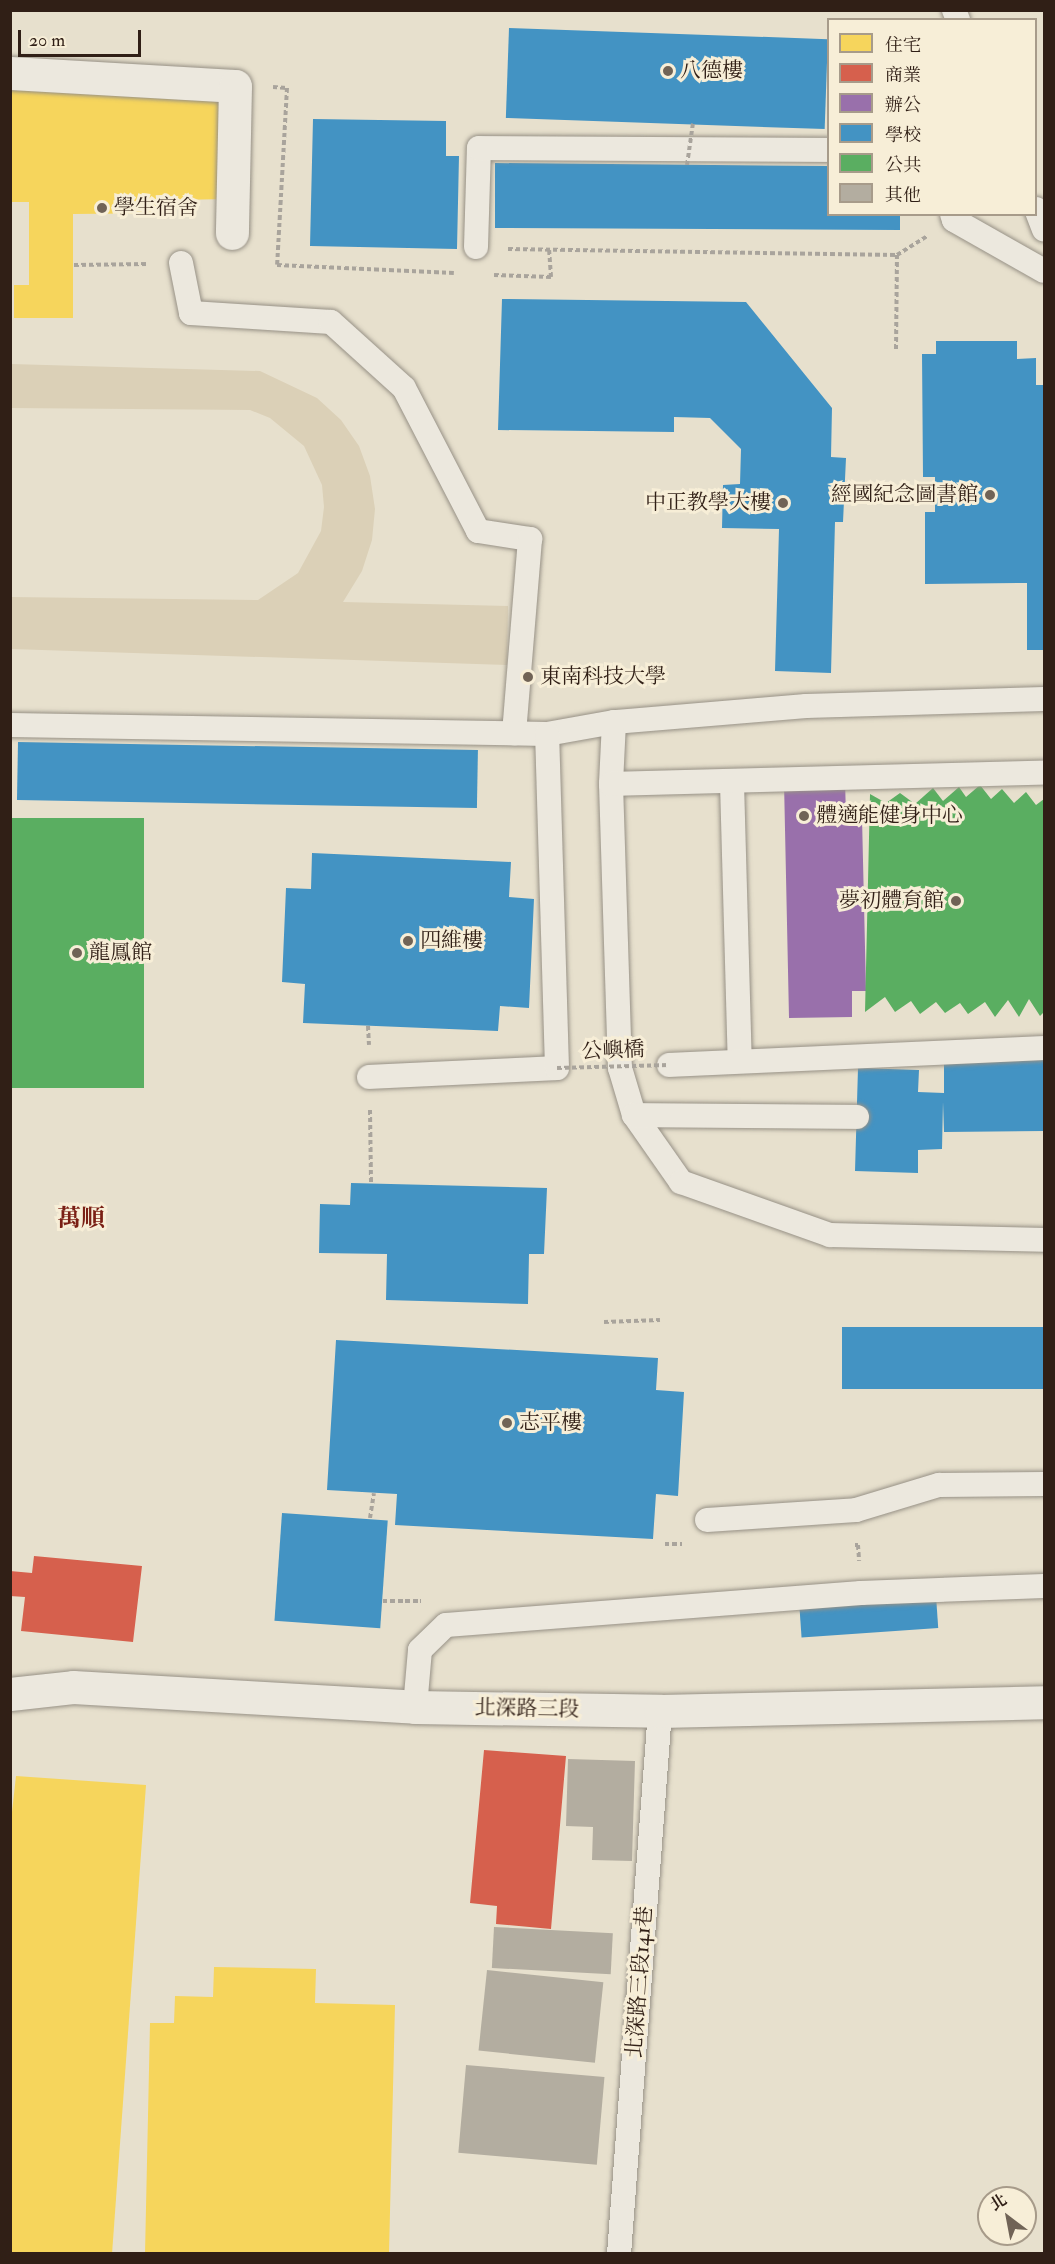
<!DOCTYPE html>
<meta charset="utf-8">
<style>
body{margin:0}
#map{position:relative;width:1055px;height:2264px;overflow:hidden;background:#e7e0cd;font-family:"IM FELL Double Pica","Noto Serif TC",serif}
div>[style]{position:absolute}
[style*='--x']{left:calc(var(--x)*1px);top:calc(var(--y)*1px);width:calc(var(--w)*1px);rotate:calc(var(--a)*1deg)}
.green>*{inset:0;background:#dbd0b7}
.homes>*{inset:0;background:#f6d55c}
.shops>*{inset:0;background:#d6604d}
.offices>*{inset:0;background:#9970ab}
.schools>*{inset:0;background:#4393c3;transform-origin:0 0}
.public>*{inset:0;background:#5aae61;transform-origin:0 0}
.building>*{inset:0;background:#b3ada0;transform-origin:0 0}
.path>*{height:4px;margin-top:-2px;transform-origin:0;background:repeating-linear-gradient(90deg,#a9a49c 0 4.5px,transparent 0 7.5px)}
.roads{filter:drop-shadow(0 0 2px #979186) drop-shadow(0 0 2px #979186)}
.lane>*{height:24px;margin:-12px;padding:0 12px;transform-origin:12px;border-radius:12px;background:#ece8de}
.street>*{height:33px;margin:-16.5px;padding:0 16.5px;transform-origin:16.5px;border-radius:16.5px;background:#ece8de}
.secondary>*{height:33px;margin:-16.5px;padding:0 16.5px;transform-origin:16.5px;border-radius:16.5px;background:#ece8de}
.path-bridge>*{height:4px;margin-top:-2px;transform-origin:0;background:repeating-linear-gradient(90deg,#a9a49c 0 4.5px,transparent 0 7.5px)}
.dots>*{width:16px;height:16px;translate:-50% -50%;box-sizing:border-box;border:3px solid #f7eed7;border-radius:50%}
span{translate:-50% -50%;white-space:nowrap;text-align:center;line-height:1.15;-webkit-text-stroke:6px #f7eed7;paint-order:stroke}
.poi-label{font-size:21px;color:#301f16}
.left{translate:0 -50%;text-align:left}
.right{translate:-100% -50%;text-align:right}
.street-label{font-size:21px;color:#301f16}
.quarter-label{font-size:24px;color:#7a1f14;font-weight:700}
.frame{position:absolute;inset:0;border:12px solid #301f16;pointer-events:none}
.legend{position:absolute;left:827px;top:18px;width:210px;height:198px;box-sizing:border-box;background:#f7eed7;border:2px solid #a79b8a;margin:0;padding:8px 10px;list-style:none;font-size:18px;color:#301f16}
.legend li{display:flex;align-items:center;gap:12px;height:30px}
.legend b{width:30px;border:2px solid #a79b8a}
.north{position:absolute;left:977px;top:2186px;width:60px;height:60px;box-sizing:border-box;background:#f7eed7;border:2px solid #a79b8a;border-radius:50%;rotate:328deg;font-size:16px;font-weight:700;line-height:24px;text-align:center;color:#301f16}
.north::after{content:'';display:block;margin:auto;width:21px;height:27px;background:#706356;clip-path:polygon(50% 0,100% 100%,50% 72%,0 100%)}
.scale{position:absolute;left:18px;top:30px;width:123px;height:27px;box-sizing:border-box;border:3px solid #301f16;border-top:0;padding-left:8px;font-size:18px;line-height:21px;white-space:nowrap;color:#301f16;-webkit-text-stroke:4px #f7eed7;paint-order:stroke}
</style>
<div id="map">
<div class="green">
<i style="clip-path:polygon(11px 364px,260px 371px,317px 398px,341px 420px,359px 446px,370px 476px,375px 509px,372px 540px,362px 571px,343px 602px,508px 606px,507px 665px,11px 649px,11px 597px,258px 600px,298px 573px,321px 531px,324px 507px,322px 485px,304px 446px,270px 418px,250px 410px,11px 408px)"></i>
</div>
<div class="homes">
<i style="clip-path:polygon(10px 89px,229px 89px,229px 199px,175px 200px,175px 213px,73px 214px,73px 318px,14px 318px,14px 285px,29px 285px,29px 202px,10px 202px)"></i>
<i style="clip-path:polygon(16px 1776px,146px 1785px,112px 2254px,10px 2254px,10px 1830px)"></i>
<i style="clip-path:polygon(214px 1967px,316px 1969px,315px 2003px,395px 2005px,389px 2254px,145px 2254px,150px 2023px,174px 2023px,175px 1996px,213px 1997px)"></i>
</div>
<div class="shops">
<i style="clip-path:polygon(34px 1556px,142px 1566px,133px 1642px,21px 1631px,25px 1597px,10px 1596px,10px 1571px,32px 1573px)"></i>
<i style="clip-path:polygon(484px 1750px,566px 1756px,551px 1929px,496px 1924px,497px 1906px,470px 1903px)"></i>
</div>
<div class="offices">
<i style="clip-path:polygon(845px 780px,846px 817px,862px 817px,866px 991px,852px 991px,852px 1017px,789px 1018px,784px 782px)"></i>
</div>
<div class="schools">
<i style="left:509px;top:28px;width:319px;height:90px;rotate:2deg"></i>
<i style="clip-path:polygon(313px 119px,446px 121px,446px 156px,459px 156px,457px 249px,310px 246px)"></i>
<i style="clip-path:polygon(495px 163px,828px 166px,828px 214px,900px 214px,900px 230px,495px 228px)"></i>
<i style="clip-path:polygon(502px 299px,746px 302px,832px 408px,831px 457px,846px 458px,843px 522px,835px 522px,831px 673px,775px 671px,779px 529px,722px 528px,723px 485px,740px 484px,741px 449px,710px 418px,674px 417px,674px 432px,498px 430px)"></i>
<i style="clip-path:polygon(936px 341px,1017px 341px,1017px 359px,1036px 358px,1036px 385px,1044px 385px,1044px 650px,1027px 650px,1027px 583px,925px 584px,925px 512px,935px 512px,935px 477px,923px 477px,922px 354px,936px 354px)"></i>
<i style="left:18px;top:742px;width:460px;height:58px;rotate:1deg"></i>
<i style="clip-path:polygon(312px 853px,511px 862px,509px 897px,534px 899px,529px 1008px,500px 1006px,498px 1031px,303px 1023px,305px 984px,282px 982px,286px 888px,311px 889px)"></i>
<i style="clip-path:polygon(1044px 1059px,1044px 1131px,944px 1132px,943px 1102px,942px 1149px,918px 1150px,918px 1173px,855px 1171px,858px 1068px,919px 1070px,918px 1092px,944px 1093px,944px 1060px)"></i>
<i style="clip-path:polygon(351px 1183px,547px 1188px,544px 1254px,529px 1254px,528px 1304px,386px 1300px,387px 1254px,319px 1253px,320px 1204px,350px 1205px)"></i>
<i style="left:842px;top:1327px;width:202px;height:62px"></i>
<i style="clip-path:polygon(336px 1340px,658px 1358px,656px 1390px,684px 1392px,678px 1496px,656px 1494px,653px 1539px,395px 1525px,397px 1494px,327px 1490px)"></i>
<i style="left:282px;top:1513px;width:106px;height:108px;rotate:4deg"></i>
<i style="left:936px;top:1596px;width:32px;height:137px;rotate:86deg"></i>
</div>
<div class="public">
<i style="clip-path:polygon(980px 785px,991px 799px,1002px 789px,1014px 803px,1026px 792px,1036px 805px,1044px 799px,1044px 1012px,1040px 1016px,1029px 999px,1019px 1017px,1008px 1000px,995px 1017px,985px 1002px,968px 1014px,960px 1003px,945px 1013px,936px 1002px,920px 1014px,911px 1001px,895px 1012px,885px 997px,865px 1012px,870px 794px,886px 803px,900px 793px,915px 804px,933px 788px,943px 801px,959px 787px,966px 797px)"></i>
<i style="left:144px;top:818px;width:270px;height:134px;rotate:90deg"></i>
</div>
<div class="building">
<i style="clip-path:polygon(568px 1759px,635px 1761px,632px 1861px,592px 1860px,593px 1827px,566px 1826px)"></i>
<i style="left:494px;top:1927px;width:119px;height:41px;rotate:3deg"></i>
<i style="left:487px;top:1970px;width:117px;height:81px;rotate:6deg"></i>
<i style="left:466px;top:2065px;width:139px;height:88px;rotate:5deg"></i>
</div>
<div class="path">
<i style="--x:273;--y:87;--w:14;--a:4"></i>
<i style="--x:287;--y:88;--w:177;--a:93.2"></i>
<i style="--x:277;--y:265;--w:177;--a:2.6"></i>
<i style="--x:508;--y:249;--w:389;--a:0.9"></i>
<i style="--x:897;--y:255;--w:36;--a:-32"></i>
<i style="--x:74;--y:265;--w:74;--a:-0.8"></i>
<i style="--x:494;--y:275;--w:57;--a:2"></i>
<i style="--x:551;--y:277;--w:27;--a:-94"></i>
<i style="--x:896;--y:349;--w:94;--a:-89.4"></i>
<i style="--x:368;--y:1026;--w:19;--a:87"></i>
<i style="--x:370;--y:1110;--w:74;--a:89.2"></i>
<i style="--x:604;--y:1322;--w:56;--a:-2"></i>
<i style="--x:370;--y:1518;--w:25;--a:-81"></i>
<i style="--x:665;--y:1544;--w:17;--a:0"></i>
<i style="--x:855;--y:1545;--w:3;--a:0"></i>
<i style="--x:858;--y:1545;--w:16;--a:86"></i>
<i style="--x:383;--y:1601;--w:38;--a:0"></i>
</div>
<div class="roads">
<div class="lane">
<i style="--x:954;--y:10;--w:11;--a:68"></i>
<i style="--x:1036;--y:209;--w:22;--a:69"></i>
<i style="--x:952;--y:214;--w:6;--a:72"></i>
<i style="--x:954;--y:220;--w:103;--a:29.5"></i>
<i style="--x:476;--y:247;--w:99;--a:-88.3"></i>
<i style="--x:479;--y:148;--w:349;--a:0.3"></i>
<i style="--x:181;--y:263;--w:51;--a:78.7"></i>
<i style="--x:191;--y:313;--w:140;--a:3.7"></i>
<i style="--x:331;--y:322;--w:98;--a:42.1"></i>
<i style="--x:404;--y:388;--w:161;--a:62.6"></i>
<i style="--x:478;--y:531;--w:53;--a:8.7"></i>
<i style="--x:530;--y:539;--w:195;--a:94.7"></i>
<i style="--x:1044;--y:699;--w:238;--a:178.3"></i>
<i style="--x:806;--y:706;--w:193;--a:175.2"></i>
<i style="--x:614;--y:722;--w:62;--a:92.8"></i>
<i style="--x:611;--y:784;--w:284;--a:88.2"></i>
<i style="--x:620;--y:1068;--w:49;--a:73.4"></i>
<i style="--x:634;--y:1115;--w:82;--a:55"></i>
<i style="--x:681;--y:1182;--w:158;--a:19.6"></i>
<i style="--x:830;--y:1235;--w:214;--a:1.3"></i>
<i style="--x:10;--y:725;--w:537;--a:0.96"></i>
<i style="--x:547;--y:734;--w:68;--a:-10.2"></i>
<i style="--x:732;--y:783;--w:278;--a:88.4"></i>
<i style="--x:611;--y:784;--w:433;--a:-1.5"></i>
<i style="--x:669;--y:1065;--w:375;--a:-2.6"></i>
<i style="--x:369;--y:1077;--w:188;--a:-2.7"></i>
<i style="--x:557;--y:1068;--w:334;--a:-91.7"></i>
<i style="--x:634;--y:1115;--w:223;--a:0.5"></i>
<i style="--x:707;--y:1520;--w:149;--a:-3.8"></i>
<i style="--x:856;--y:1510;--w:87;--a:-16.8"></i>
<i style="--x:939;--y:1485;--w:105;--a:-0.5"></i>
<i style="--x:415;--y:1707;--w:57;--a:-85"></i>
<i style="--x:420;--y:1650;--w:36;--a:-44"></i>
<i style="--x:446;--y:1625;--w:416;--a:-4.4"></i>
<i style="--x:861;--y:1593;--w:183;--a:-2.2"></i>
<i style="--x:619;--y:2254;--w:545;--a:-85.68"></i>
</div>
<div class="street">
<i style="--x:10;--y:73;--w:225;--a:3.3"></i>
<i style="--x:235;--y:86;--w:147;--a:91.2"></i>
</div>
<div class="secondary">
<i style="--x:10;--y:1694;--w:63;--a:-6.3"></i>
<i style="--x:73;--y:1687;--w:343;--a:3.3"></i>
<i style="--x:415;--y:1707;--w:245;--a:0.9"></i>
<i style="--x:660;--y:1711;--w:384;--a:-1.3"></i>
</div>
</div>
<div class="path-bridge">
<i style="--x:687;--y:165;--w:42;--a:-81.9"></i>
<i style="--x:557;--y:1068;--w:112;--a:-1.5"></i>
</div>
<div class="dots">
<i style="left:668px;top:71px;background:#706356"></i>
<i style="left:102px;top:208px;background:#706356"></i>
<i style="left:990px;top:495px;background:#706356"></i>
<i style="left:783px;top:503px;background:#706356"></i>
<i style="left:528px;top:677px;background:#706356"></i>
<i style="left:804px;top:816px;background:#706356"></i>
<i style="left:956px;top:901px;background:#706356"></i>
<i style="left:408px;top:941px;background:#706356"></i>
<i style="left:77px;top:953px;background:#706356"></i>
<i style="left:507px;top:1423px;background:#706356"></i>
</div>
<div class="poi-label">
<span class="left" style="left:680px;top:71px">八德樓</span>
<span class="left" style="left:114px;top:208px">學生宿舍</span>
<span class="right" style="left:978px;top:495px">經國紀念圖書館</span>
<span class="right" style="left:771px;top:503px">中正教學大樓</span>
<span class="left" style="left:540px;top:677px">東南科技大學</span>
<span class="left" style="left:816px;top:816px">體適能健身中心</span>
<span class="right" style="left:944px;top:901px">夢初體育館</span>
<span class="left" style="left:420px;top:941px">四維樓</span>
<span class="left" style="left:89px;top:953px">龍鳳館</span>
<span class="left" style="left:519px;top:1423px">志平樓</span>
</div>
<div class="street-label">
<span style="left:613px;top:1051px;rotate:-2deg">公嶼橋</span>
<span style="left:527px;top:1709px;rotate:1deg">北深路三段</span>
<span style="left:640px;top:1982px;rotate:-86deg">北深路三段141巷</span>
</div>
<div class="quarter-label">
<span style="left:81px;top:1219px">萬順</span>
</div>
<div class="frame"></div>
<ul class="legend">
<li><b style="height:16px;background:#f6d55c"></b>住宅</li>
<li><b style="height:16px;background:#d6604d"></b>商業</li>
<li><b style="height:16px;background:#9970ab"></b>辦公</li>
<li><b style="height:16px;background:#4393c3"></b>學校</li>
<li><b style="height:16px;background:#5aae61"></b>公共</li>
<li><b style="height:16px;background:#b3ada0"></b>其他</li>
</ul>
<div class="north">北</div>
<div class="scale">20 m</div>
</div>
